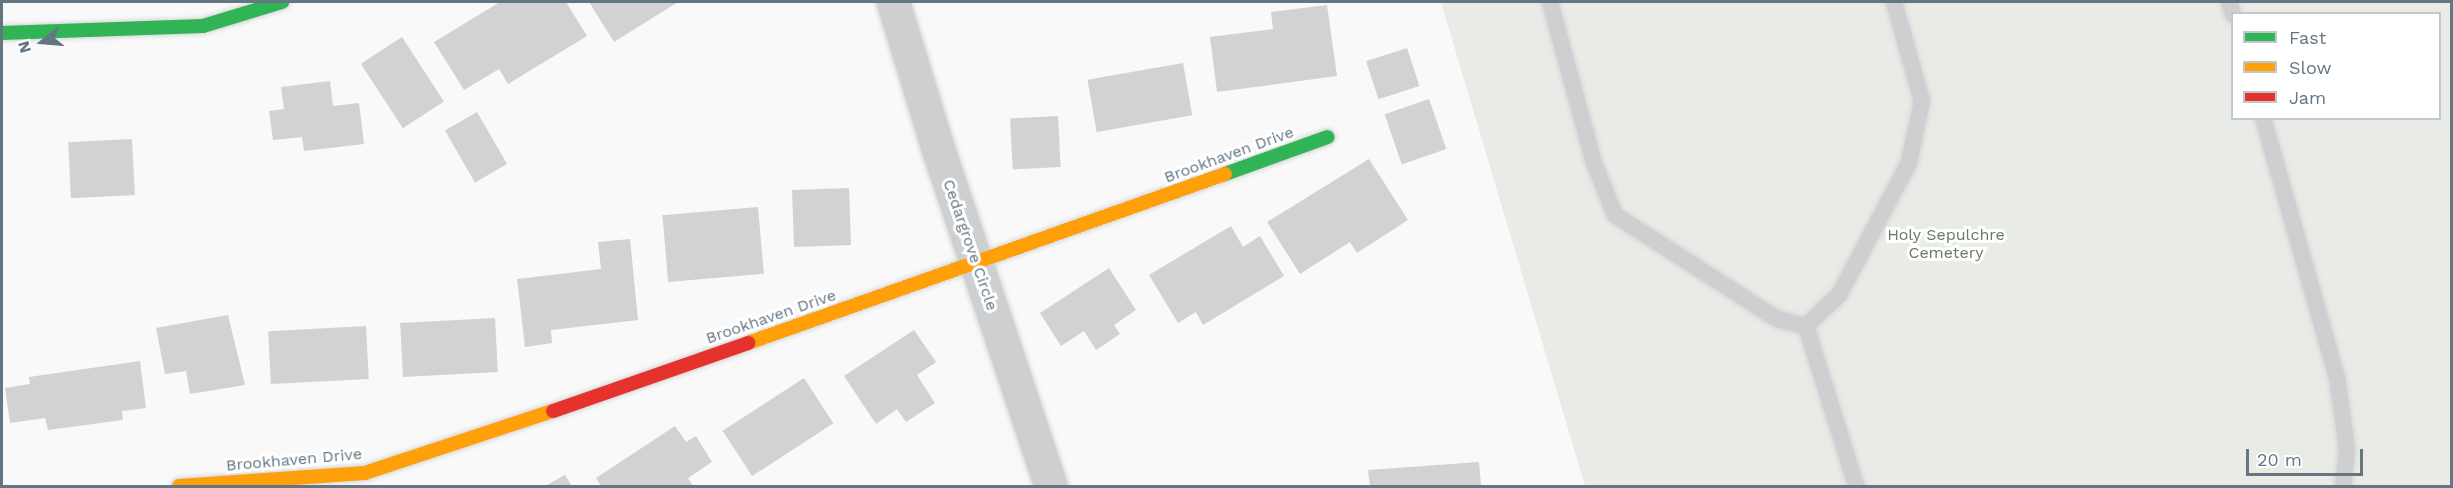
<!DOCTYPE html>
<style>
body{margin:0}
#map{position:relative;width:2453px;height:488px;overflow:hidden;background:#f9f9f9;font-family:"Work Sans",sans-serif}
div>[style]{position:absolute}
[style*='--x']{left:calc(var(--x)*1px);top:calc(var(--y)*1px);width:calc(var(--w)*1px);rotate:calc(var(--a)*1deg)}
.green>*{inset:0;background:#e8ebe6}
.building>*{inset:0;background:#d0d2d3;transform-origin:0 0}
.roads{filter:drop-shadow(0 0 2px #d5d6d7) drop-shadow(0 0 2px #d5d6d7)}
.lane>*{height:16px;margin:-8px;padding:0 8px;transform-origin:8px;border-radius:8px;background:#cecfd0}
.street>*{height:33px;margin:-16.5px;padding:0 16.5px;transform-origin:16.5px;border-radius:16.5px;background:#cecfd0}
.fast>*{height:14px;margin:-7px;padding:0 7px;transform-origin:7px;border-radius:7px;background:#30b455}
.slow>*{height:14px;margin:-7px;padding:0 7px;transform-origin:7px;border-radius:7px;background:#ff9f0a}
.jam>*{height:14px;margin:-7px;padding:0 7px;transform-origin:7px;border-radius:7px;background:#e5322d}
span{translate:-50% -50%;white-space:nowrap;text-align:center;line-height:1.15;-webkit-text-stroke:6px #fff;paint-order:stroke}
.street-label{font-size:16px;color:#657683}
.park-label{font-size:16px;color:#687a64}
.frame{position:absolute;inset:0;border:3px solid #657683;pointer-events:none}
.legend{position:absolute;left:2231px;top:12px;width:210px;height:108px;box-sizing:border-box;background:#fff;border:2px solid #c1c8cd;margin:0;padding:8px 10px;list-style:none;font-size:18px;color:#657683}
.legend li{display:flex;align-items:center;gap:12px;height:30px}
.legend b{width:30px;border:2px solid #c1c8cd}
.north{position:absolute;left:12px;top:12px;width:60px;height:60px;-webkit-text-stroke:4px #fff;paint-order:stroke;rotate:254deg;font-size:16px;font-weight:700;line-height:24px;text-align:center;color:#657683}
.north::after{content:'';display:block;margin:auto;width:21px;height:27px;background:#657683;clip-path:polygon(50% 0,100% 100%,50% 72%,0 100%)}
.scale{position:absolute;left:2246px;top:449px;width:117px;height:27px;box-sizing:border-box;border:3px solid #657683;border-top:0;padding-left:8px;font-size:18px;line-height:21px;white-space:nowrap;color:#657683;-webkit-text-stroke:4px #fff;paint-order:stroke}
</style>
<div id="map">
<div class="green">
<i style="clip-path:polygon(evenodd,1441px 2px,2451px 2px,2451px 486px,1585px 486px,1441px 2px,2232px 14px,2440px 14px,2440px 118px,2232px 118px,2232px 14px)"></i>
</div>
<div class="building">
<i style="clip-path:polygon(500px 2px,566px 2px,587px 36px,508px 84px,499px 69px,464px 90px,434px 42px)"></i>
<i style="clip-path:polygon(589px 2px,678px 2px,614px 42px)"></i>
<i style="clip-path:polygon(1327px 5px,1337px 76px,1217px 92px,1210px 37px,1273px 29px,1271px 12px)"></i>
<i style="left:402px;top:37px;width:77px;height:49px;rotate:57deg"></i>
<i style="left:1407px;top:48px;width:40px;height:43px;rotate:72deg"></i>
<i style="left:1183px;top:63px;width:53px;height:97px;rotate:80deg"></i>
<i style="clip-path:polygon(330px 81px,333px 106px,359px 103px,364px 144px,304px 151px,302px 137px,273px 140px,269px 111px,284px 109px,281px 87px)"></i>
<i style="left:1429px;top:99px;width:53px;height:47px;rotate:71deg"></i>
<i style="left:477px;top:112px;width:60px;height:37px;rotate:60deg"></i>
<i style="left:1058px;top:116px;width:51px;height:48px;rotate:87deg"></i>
<i style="left:132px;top:139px;width:56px;height:64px;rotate:87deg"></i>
<i style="clip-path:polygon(1369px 159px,1408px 220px,1357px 253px,1350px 242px,1300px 274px,1267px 222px)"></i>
<i style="left:849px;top:188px;width:57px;height:57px;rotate:88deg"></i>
<i style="left:758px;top:207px;width:67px;height:96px;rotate:85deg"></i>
<i style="clip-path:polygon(1231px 226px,1243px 247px,1260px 236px,1284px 276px,1203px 325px,1196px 312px,1178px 323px,1149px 275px)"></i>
<i style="clip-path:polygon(630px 239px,638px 320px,551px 330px,552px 343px,525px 347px,517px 279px,601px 269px,598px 242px)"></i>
<i style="clip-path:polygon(1109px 268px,1136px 310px,1114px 325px,1120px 334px,1096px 350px,1084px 331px,1061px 346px,1040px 313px)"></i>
<i style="clip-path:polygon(228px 315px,245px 385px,190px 394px,186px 371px,165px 374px,156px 328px)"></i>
<i style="left:495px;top:318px;width:54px;height:95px;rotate:87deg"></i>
<i style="left:366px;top:326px;width:53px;height:98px;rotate:87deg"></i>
<i style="clip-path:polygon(914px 330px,936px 362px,917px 375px,935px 403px,906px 422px,897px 409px,876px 424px,844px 376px)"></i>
<i style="clip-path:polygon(140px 361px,146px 408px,122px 411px,123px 420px,48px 430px,45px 418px,10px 423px,5px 388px,30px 384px,29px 377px)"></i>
<i style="left:804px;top:378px;width:54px;height:97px;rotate:57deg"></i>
<i style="clip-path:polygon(675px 426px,686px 442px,696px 436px,712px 462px,688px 478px,693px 486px,601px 486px,596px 478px)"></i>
<i style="clip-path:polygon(1479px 462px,1481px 486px,1370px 486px,1368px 470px)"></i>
<i style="clip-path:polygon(565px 475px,572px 486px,545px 486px)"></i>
</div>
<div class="roads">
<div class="lane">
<i style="--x:1550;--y:2;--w:167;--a:74.7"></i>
<i style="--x:1594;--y:163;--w:56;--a:68"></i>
<i style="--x:1615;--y:215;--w:193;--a:32.7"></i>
<i style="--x:1777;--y:319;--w:30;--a:14"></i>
<i style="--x:2229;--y:2;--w:13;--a:72"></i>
<i style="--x:2263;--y:118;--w:269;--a:74.1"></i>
<i style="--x:2337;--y:377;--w:73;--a:82.1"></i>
<i style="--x:2347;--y:449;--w:37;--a:96"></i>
<i style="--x:1806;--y:326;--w:45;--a:-43.2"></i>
<i style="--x:1839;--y:295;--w:149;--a:-62.1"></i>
<i style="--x:1909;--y:163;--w:63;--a:-78.2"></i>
<i style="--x:1922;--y:101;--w:103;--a:-105.8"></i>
<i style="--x:1806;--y:326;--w:168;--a:72.6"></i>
</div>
<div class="street">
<i style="--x:893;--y:2;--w:157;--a:73"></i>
<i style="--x:939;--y:152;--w:352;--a:71.5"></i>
</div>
<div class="fast">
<i style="--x:2;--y:33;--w:201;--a:-2"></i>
<i style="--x:203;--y:26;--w:83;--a:-16.9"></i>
<i style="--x:1225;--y:174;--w:109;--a:-19.8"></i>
</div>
<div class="slow">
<i style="--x:748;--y:343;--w:506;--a:-19.51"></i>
<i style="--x:179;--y:486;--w:186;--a:-4"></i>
<i style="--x:365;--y:473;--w:198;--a:-18.3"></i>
</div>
<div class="jam">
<i style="--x:553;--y:411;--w:207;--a:-19.2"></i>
</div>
</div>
<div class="street-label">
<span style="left:1229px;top:155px;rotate:-20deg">Brookhaven Drive</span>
<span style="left:970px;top:245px;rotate:71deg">Cedargrove Circle</span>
<span style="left:771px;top:317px;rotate:-19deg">Brookhaven Drive</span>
<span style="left:294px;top:460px;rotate:-5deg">Brookhaven Drive</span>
</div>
<div class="park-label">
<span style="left:1946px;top:244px">Holy Sepulchre<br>Cemetery</span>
</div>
<div class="frame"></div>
<ul class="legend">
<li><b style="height:8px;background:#30b455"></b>Fast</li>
<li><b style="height:8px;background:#ff9f0a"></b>Slow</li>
<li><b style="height:8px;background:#e5322d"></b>Jam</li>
</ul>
<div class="north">N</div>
<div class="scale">20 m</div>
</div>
